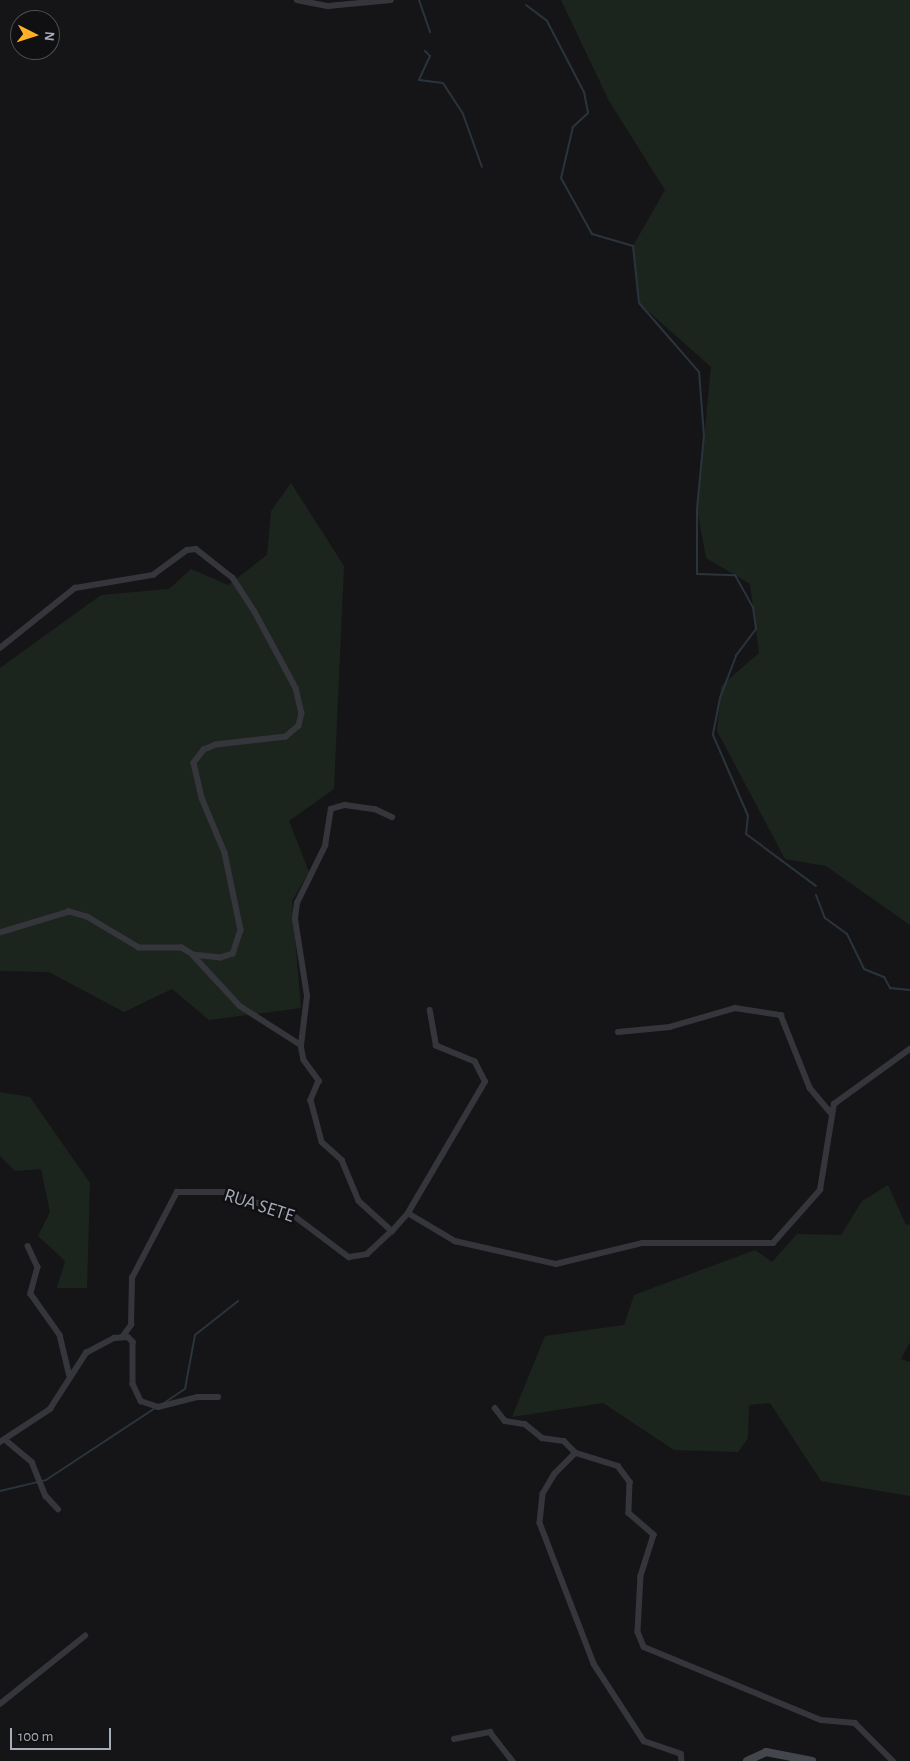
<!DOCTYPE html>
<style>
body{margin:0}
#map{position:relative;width:910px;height:1761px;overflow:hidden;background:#151517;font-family:"Alegreya Sans",sans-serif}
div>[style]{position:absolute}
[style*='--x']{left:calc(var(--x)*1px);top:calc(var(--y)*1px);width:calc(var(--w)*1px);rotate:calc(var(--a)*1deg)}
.green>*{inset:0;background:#1c251d}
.stream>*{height:2px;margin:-1px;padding:0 1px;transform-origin:1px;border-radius:1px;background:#2a343c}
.minor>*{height:5.5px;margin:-2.75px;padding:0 2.75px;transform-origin:2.75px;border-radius:2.75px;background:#35363c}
.secondary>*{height:8px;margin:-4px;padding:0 4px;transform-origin:4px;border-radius:4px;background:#43464c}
span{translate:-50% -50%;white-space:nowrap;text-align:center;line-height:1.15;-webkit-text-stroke:5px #101012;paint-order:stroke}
.street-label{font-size:19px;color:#a5abb8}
.north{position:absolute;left:10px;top:10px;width:50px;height:50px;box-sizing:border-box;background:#101012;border:1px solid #4c4e54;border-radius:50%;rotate:95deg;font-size:14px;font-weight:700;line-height:20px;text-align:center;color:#a5abb8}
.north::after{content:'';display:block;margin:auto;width:18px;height:22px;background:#ffb024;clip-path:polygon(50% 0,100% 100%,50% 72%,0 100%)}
.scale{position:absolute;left:10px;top:1728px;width:101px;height:22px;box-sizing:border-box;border:2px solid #a5abb8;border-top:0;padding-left:6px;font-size:15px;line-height:18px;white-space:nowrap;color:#a5abb8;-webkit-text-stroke:4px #101012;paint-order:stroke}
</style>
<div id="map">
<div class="green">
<i style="clip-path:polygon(561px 0,910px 0,910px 925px,826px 866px,785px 859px,717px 731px,721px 686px,759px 653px,750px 584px,706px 558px,697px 509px,711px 367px,639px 303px,633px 246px,665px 190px,609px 101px)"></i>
<i style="clip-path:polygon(291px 483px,344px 566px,334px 789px,289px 821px,309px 872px,292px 901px,301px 1008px,209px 1020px,172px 989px,124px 1012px,49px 972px,0 971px,0 668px,101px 595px,169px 589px,191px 569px,228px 585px,267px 555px,271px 511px)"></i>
<i style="clip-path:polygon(0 1092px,30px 1097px,90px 1183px,87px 1288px,57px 1288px,65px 1261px,38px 1236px,50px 1212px,41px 1169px,15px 1171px,0 1156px)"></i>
<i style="clip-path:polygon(888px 1185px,906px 1225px,910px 1224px,910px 1342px,901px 1359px,910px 1362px,910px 1496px,821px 1481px,770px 1403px,749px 1405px,748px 1438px,738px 1452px,674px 1450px,603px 1403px,512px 1417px,545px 1336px,624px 1325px,634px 1295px,755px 1250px,772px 1262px,797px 1234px,841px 1235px,862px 1201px)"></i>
</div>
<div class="stream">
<i style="--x:419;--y:0;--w:34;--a:71"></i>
<i style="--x:526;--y:5;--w:26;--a:37"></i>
<i style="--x:547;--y:21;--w:80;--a:62.5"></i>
<i style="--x:584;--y:92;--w:21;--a:79"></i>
<i style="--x:588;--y:113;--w:21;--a:137"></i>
<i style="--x:573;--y:127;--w:52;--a:103.2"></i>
<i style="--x:561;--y:178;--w:64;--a:61"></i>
<i style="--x:592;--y:234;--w:43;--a:16.3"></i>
<i style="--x:633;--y:246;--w:57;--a:84"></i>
<i style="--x:639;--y:303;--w:91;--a:49"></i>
<i style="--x:699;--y:372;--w:63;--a:85.5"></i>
<i style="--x:704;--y:435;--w:74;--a:95.4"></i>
<i style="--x:697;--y:509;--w:65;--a:90"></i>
<i style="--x:697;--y:574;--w:38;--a:2"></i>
<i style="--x:735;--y:575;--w:37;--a:61"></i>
<i style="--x:753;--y:607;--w:22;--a:82"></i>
<i style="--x:756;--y:629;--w:34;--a:127"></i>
<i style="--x:736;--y:656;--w:45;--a:110.9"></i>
<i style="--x:720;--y:698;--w:38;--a:101"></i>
<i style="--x:713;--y:735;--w:88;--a:66.6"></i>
<i style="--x:748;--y:816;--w:18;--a:96"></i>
<i style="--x:746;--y:834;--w:87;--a:36.6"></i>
<i style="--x:425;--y:51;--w:7;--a:45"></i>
<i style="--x:430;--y:56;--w:26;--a:115"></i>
<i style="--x:419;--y:80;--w:24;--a:7"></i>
<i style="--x:443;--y:83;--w:37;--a:57"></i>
<i style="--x:463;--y:114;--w:56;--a:70.3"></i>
<i style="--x:816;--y:895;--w:25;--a:69"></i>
<i style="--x:825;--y:918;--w:27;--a:36"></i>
<i style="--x:847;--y:934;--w:39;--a:64"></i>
<i style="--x:864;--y:969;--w:22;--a:22"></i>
<i style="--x:884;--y:977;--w:13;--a:61"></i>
<i style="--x:890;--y:988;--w:20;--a:6"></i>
<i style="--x:164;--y:1403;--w:25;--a:-34"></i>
<i style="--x:185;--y:1389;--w:55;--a:-79.5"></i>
<i style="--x:195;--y:1335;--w:55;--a:-38.3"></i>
<i style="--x:0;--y:1491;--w:47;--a:-13.4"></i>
<i style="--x:46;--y:1480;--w:131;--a:-33.4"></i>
</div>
<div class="minor">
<i style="--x:297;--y:0;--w:32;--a:11"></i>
<i style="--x:328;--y:6;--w:63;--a:-5.4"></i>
<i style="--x:0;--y:648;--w:96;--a:-38.7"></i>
<i style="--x:75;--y:588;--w:79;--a:-9.5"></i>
<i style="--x:153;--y:575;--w:42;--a:-36.3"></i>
<i style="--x:187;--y:550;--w:9;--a:-6"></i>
<i style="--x:196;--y:549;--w:47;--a:38.1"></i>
<i style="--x:233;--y:578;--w:40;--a:57.1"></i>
<i style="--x:255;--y:612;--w:86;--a:61.7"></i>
<i style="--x:296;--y:688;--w:26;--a:77"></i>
<i style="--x:302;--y:713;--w:13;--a:103"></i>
<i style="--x:299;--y:726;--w:17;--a:140"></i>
<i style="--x:286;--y:737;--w:70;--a:173.5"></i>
<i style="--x:216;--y:745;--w:13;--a:157"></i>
<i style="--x:204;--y:750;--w:16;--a:128"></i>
<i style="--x:194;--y:763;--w:36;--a:77"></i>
<i style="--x:202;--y:798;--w:60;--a:67.3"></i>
<i style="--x:225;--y:853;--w:79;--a:78.3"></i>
<i style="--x:241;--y:930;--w:25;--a:108"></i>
<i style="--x:233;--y:954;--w:13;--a:162"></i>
<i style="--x:221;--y:958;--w:28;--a:-174"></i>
<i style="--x:193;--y:955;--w:13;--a:-148"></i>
<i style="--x:182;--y:948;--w:43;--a:180"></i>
<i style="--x:139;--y:948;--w:61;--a:-149.2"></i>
<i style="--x:87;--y:917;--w:19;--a:-164"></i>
<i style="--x:69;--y:912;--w:72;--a:163.1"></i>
<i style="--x:193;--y:955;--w:69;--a:47.3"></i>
<i style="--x:240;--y:1006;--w:72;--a:32.6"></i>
<i style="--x:618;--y:1032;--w:52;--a:-5.5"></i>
<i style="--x:670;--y:1027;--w:68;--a:-16.3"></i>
<i style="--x:735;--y:1008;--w:47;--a:8.7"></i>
<i style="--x:781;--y:1015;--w:79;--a:68.3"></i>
<i style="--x:810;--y:1088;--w:31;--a:50"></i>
<i style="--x:301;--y:1045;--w:49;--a:-83"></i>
<i style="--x:307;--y:996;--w:78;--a:-98.9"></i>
<i style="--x:295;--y:919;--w:16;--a:-83"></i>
<i style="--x:297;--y:903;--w:64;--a:-63.8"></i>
<i style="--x:325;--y:846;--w:37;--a:-81"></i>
<i style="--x:331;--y:809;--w:15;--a:-16"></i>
<i style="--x:345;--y:805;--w:30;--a:8"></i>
<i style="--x:375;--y:809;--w:19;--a:25"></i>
<i style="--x:301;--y:1045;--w:15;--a:79"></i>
<i style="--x:304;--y:1060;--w:26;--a:54"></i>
<i style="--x:319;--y:1081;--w:21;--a:113"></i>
<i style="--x:311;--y:1100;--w:43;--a:75.3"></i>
<i style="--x:322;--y:1142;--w:27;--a:42"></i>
<i style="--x:342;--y:1160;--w:44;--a:67.5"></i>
<i style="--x:359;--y:1201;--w:45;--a:42.3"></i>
<i style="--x:408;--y:1213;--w:55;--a:30.8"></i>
<i style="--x:455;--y:1241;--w:104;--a:12.8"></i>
<i style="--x:556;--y:1264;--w:89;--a:-13.7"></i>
<i style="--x:642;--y:1243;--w:131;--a:0"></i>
<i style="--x:773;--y:1243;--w:71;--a:-48.4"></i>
<i style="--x:820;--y:1190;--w:87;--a:-80.8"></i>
<i style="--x:834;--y:1104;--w:94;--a:-35.9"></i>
<i style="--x:28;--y:1246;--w:23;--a:65"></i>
<i style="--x:38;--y:1267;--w:28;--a:105"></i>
<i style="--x:31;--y:1294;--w:50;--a:54.7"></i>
<i style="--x:60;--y:1335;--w:43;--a:76.6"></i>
<i style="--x:123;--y:1336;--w:14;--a:-54"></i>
<i style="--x:131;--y:1325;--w:47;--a:-88.8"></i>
<i style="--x:132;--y:1278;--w:97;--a:-62.4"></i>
<i style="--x:177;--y:1192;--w:48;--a:0"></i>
<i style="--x:225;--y:1192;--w:72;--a:18.7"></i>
<i style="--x:293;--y:1215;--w:70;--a:36.9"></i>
<i style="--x:349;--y:1257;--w:18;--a:-9"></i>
<i style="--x:367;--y:1254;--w:34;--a:-43"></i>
<i style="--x:392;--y:1231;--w:24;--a:-48"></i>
<i style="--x:408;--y:1213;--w:152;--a:-59.6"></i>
<i style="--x:485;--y:1082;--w:22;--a:-117"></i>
<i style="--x:475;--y:1062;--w:42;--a:-157.7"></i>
<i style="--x:436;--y:1046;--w:36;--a:-100"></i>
<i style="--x:495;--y:1408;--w:16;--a:52"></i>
<i style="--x:505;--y:1421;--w:20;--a:9"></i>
<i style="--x:525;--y:1424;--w:22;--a:39"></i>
<i style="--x:542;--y:1438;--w:22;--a:8"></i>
<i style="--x:564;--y:1441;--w:17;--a:45"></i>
<i style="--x:576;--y:1453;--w:44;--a:17.2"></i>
<i style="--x:618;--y:1466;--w:20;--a:53"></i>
<i style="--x:630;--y:1482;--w:31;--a:92"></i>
<i style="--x:629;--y:1513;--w:33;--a:41"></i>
<i style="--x:654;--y:1535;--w:43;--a:107.6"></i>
<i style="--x:641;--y:1576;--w:56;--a:93.1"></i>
<i style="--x:638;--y:1632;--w:16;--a:68"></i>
<i style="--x:644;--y:1647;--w:191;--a:22.4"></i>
<i style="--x:821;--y:1720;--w:34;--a:5"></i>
<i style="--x:855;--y:1723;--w:54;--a:45"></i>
<i style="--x:7;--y:1441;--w:33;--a:40"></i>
<i style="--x:32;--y:1462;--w:37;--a:68"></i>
<i style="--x:46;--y:1496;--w:18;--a:47"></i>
<i style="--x:0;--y:1442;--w:60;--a:-33.4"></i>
<i style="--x:50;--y:1409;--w:67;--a:-57.3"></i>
<i style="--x:86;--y:1353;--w:32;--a:-28"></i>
<i style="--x:114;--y:1338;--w:14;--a:-4"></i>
<i style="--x:128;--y:1337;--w:7;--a:45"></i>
<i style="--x:133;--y:1342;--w:42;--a:90"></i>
<i style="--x:133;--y:1384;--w:19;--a:65"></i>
<i style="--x:141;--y:1401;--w:18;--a:19"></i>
<i style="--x:158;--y:1407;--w:41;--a:-14"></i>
<i style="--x:198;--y:1397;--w:20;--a:0"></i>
<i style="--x:576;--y:1453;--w:30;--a:135"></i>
<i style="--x:555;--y:1474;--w:23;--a:121"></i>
<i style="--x:543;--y:1494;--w:29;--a:96"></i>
<i style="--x:540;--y:1523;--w:151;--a:69"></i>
<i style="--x:594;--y:1664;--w:92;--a:57"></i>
<i style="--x:644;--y:1741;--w:39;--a:19"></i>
<i style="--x:681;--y:1754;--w:7;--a:82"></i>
<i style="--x:0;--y:1704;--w:109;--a:-38.7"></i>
<i style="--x:454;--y:1739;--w:37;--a:-11"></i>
<i style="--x:490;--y:1732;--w:37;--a:52"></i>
</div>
<div class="secondary">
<i style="--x:747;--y:1761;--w:21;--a:-25"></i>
<i style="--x:766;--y:1752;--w:47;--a:11.1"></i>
</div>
<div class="street-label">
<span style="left:259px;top:1206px;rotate:18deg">RUA SETE</span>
</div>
<div class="north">N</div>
<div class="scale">100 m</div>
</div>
